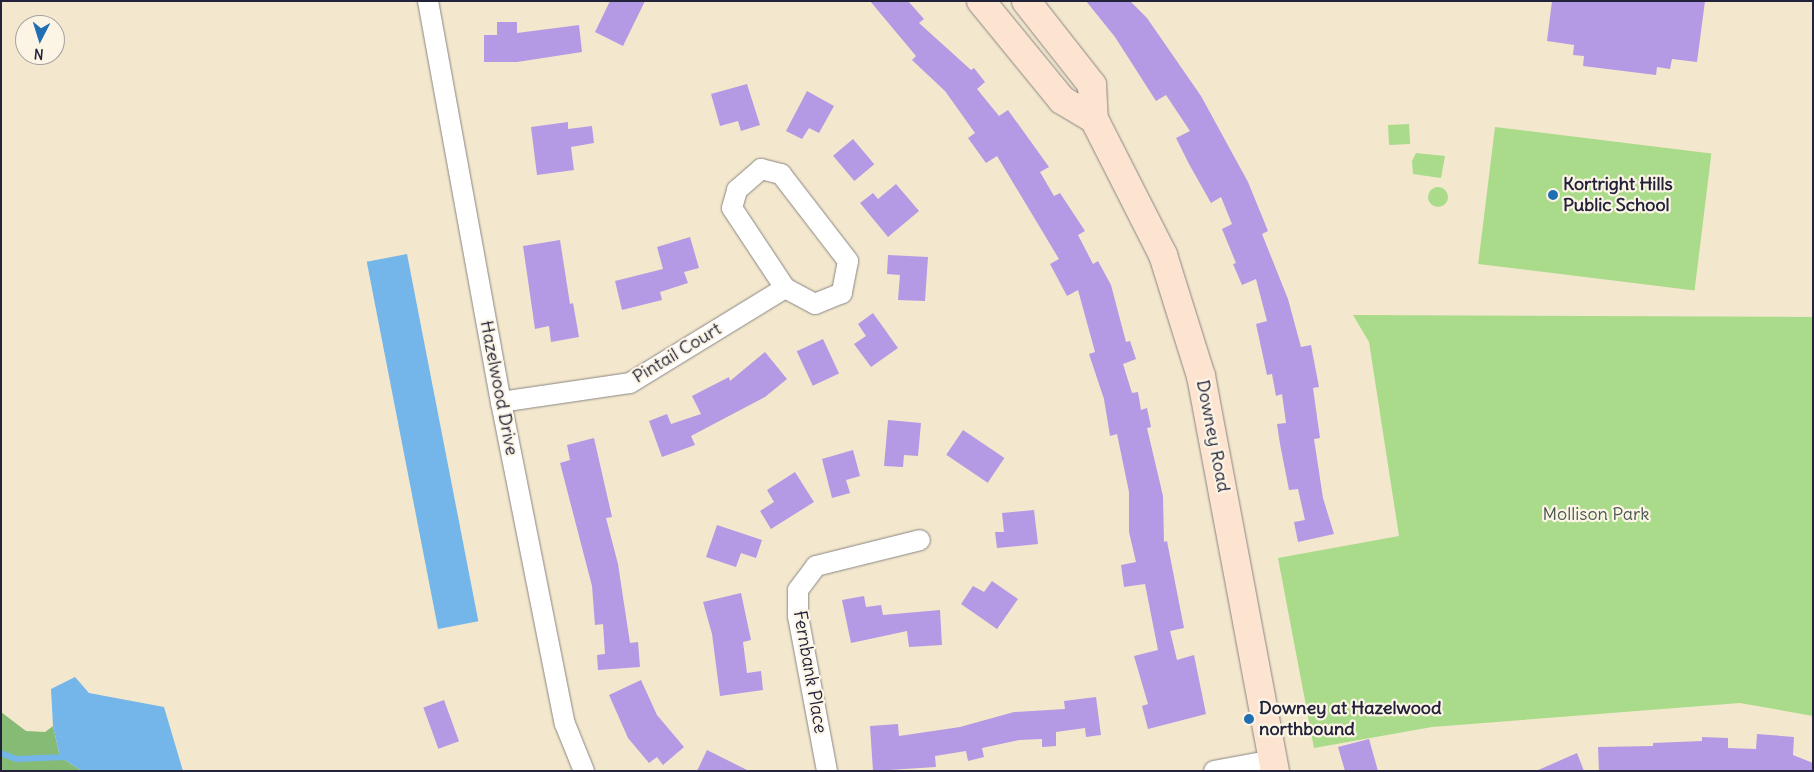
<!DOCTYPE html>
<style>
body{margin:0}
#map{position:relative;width:1814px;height:772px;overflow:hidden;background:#f3e8cd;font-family:Delius,sans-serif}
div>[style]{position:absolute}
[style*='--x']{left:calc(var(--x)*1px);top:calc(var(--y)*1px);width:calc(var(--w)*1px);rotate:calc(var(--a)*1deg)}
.green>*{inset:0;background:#a9db8a;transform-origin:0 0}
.round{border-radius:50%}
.forest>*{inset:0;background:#86bb76}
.water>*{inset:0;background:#74b6e9;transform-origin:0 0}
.stream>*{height:5.5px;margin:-2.75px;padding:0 2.75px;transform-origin:2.75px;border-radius:2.75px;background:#74b6e9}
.building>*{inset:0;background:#b499e4;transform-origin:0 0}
.roads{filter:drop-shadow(0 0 1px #8a8584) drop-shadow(0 0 1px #8a8584)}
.street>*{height:20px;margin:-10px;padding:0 10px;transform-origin:10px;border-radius:10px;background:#fff}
.secondary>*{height:28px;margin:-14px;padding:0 14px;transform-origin:14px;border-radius:14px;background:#fde4d1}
.dots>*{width:14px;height:14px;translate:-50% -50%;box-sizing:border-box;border:2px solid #fcf5e5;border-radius:50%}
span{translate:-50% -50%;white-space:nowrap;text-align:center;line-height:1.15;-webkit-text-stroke:4.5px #fcf5e5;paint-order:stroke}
.poi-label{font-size:18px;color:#22223b;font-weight:700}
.left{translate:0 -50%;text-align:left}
.street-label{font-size:18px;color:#22223b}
.park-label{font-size:18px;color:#4a5a53}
.frame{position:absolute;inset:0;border:2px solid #22223b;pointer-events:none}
.north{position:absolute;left:15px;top:15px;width:50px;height:50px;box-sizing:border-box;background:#fcf5e5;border:1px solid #a5a1a1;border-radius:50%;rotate:185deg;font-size:14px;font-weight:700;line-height:20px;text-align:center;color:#22223b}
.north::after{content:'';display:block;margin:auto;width:18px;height:22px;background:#1f6fb2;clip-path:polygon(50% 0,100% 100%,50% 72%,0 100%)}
</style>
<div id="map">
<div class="green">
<i style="left:1409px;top:124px;width:20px;height:21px;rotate:87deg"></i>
<i style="left:1495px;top:127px;width:218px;height:138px;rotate:7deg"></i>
<i style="clip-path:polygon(1416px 153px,1445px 156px,1441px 178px,1413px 174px,1412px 161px)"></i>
<i class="round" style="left:1428px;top:187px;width:20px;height:20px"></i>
<i style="clip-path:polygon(1353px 315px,1813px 317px,1813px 716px,1740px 703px,1432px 727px,1314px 748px,1278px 558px,1399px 536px,1369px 342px)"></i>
</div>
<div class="forest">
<i style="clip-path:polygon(1px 712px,26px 731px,45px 732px,53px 726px,60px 757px,82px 771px,1px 771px)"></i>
</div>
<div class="water">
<i style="left:407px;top:254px;width:374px;height:41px;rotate:79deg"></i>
<i style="clip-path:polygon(75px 677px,89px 693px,164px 707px,183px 771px,82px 771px,60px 757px,53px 726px,51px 689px)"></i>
</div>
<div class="stream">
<i style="--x:1;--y:753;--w:17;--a:21"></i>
<i style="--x:17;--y:759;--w:48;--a:-2.4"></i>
</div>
<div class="building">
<i style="clip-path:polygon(610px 1px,645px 1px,623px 46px,595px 32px)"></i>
<i style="clip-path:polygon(870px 1px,908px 1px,924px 19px,919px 23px,971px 70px,974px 68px,985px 82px,977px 89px,999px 116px,1008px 110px,1049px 167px,1040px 172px,1054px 196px,1060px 193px,1085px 231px,1078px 235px,1093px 264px,1098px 261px,1111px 285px,1126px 342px,1130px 341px,1136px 359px,1123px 364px,1132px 393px,1138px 392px,1141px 410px,1147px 408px,1151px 427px,1147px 428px,1163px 496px,1164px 542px,1167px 541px,1184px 628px,1170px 631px,1177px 660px,1194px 655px,1206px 714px,1148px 729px,1142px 706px,1148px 704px,1134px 656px,1158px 650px,1145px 584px,1124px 587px,1121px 565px,1136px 562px,1129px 532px,1129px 492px,1117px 434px,1110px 436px,1104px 399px,1089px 354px,1095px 352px,1078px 290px,1067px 296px,1050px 264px,1059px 259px,997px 156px,986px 163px,968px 138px,975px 133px,945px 91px,912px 60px,916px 56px)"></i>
<i style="clip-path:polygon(1086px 1px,1130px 1px,1147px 18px,1201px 96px,1248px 182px,1268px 231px,1262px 234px,1288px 299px,1301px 347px,1311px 345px,1319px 387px,1313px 388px,1320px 438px,1314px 439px,1323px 498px,1334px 534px,1298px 542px,1294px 522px,1305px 520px,1298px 489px,1289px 490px,1280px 444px,1277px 424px,1286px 423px,1282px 394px,1276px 396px,1272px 374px,1267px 375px,1256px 324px,1267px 321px,1256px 279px,1242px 285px,1233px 264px,1236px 263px,1222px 229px,1232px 224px,1221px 197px,1211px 203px,1189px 164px,1176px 138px,1190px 131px,1166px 95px,1156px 101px,1115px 37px)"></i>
<i style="clip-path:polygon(1552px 1px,1705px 1px,1697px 62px,1672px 59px,1670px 69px,1657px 67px,1656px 75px,1583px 66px,1584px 56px,1573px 55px,1574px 45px,1547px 41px)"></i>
<i style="clip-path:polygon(497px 22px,517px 22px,517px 33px,579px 25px,582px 52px,517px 62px,484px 62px,484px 35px,497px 35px)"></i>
<i style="clip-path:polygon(747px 84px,760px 125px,741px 131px,738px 121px,720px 126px,711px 94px)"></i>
<i style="clip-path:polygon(807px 91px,834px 106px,819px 133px,809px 128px,802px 139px,786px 131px)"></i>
<i style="clip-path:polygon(568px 122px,568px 129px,592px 126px,594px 143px,571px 147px,574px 170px,537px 175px,531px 127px)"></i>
<i style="left:853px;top:139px;width:33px;height:26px;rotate:50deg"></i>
<i style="clip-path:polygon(896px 184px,919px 211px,888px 237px,860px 203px,873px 193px,878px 199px)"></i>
<i style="clip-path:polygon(690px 237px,699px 268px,684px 272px,688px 283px,660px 292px,662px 300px,622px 310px,615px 281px,663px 269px,657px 247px)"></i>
<i style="clip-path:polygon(560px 240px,570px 304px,573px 303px,579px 337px,551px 342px,549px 326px,535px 329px,523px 246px)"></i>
<i style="clip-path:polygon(888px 255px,928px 257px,925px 301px,898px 300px,900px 275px,887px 274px)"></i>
<i style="clip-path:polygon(873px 313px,898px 348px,871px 367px,854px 344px,866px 336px,858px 324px)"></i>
<i style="left:823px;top:339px;width:38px;height:29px;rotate:65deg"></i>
<i style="clip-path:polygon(765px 352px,787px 379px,765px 397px,691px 436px,695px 445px,662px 457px,649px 421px,667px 414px,671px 424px,701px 414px,692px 396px,729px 377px,730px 381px)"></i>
<i style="clip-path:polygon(888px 420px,921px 423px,918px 456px,904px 455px,903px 467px,884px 466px)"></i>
<i style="left:963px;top:430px;width:50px;height:30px;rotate:34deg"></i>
<i style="clip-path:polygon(594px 438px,612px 517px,606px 518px,618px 564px,630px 643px,638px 642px,640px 667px,598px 670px,597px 655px,605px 654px,603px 624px,595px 625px,592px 586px,560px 463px,570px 460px,567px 445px)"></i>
<i style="clip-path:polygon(853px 450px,860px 476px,846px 480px,850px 493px,832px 498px,822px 459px)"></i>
<i style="clip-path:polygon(795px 472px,814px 502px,771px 529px,760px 511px,774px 502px,767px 490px)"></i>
<i style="clip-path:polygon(1034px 510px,1038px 544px,997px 548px,995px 532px,1004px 532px,1002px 513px)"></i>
<i style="clip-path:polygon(717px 525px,762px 540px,756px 558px,741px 553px,736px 567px,706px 557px)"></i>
<i style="clip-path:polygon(992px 581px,1018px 599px,997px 629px,961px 604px,973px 586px,984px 592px)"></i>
<i style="clip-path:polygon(741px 593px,751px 640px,743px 642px,747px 673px,761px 671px,763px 690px,720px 696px,712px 634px,703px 602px)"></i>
<i style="clip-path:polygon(864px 596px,866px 607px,881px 605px,883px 615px,940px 610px,942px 645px,909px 647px,907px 631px,851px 643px,842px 600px)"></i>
<i style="clip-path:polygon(641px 680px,657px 715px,684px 747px,663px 765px,657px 757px,649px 763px,628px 738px,609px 695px)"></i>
<i style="clip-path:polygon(1096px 697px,1101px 735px,1086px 737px,1085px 728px,1056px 732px,1056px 746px,1042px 747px,1042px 739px,1019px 740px,982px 748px,984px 757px,968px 761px,966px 751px,935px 756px,936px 767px,873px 771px,870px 726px,898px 724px,899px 736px,960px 727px,1014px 712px,1065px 709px,1064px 701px)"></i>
<i style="left:444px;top:700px;width:44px;height:22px;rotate:70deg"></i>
<i style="clip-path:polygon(1757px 734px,1794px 737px,1793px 755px,1813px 763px,1813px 771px,1599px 771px,1598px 747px,1653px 746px,1653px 743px,1702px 741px,1702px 737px,1728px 738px,1728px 748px,1756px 749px)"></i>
<i style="clip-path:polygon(1369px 739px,1378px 771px,1345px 771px,1338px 747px)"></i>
<i style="clip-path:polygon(707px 750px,749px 771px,697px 771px)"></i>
<i style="clip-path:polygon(1577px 753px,1584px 771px,1536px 771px)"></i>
</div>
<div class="roads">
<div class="street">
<i style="--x:428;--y:1;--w:408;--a:79.7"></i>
<i style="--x:501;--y:402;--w:328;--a:78.8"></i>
<i style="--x:565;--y:724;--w:51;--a:68"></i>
<i style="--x:761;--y:169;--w:21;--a:14"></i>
<i style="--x:781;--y:174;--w:110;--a:52.4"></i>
<i style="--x:848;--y:261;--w:33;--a:101"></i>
<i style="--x:842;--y:293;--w:29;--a:158"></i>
<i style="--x:815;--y:304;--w:34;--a:-152"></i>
<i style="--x:785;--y:288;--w:96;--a:-123.5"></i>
<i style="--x:732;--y:208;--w:19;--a:-74"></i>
<i style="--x:737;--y:190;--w:32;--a:-41"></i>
<i style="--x:501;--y:402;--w:130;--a:-8.4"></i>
<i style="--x:630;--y:383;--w:182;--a:-31.5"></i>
<i style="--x:827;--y:771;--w:158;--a:-100.6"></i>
<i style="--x:798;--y:616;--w:26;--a:-90"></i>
<i style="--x:798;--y:590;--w:30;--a:-53"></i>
<i style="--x:816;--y:566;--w:107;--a:-14"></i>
<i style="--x:1214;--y:771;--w:61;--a:-10.4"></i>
</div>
<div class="secondary">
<i style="--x:981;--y:1;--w:128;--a:50.7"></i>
<i style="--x:1062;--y:100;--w:37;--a:31"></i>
<i style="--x:1026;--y:1;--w:107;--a:51.8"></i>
<i style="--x:1092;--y:85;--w:34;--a:87"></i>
<i style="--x:1094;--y:119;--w:153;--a:63.1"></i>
<i style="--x:1163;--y:255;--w:127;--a:72.6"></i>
<i style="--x:1201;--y:376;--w:402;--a:79.4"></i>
</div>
</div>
<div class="dots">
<i style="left:1553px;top:195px;background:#1f6fb2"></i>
<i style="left:1249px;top:719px;background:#1f6fb2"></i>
</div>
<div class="poi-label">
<span class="left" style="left:1563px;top:195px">Kortright Hills<br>Public School</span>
<span class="left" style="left:1259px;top:719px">Downey at Hazelwood<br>northbound</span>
</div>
<div class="street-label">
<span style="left:677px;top:353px;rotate:-31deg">Pintail Court</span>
<span style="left:499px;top:388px;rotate:79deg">Hazelwood Drive</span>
<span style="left:1213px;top:436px;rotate:79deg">Downey Road</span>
<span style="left:810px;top:672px;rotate:80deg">Fernbank Place</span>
</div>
<div class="park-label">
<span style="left:1596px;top:514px">Mollison Park</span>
</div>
<div class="frame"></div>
<div class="north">N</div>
</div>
